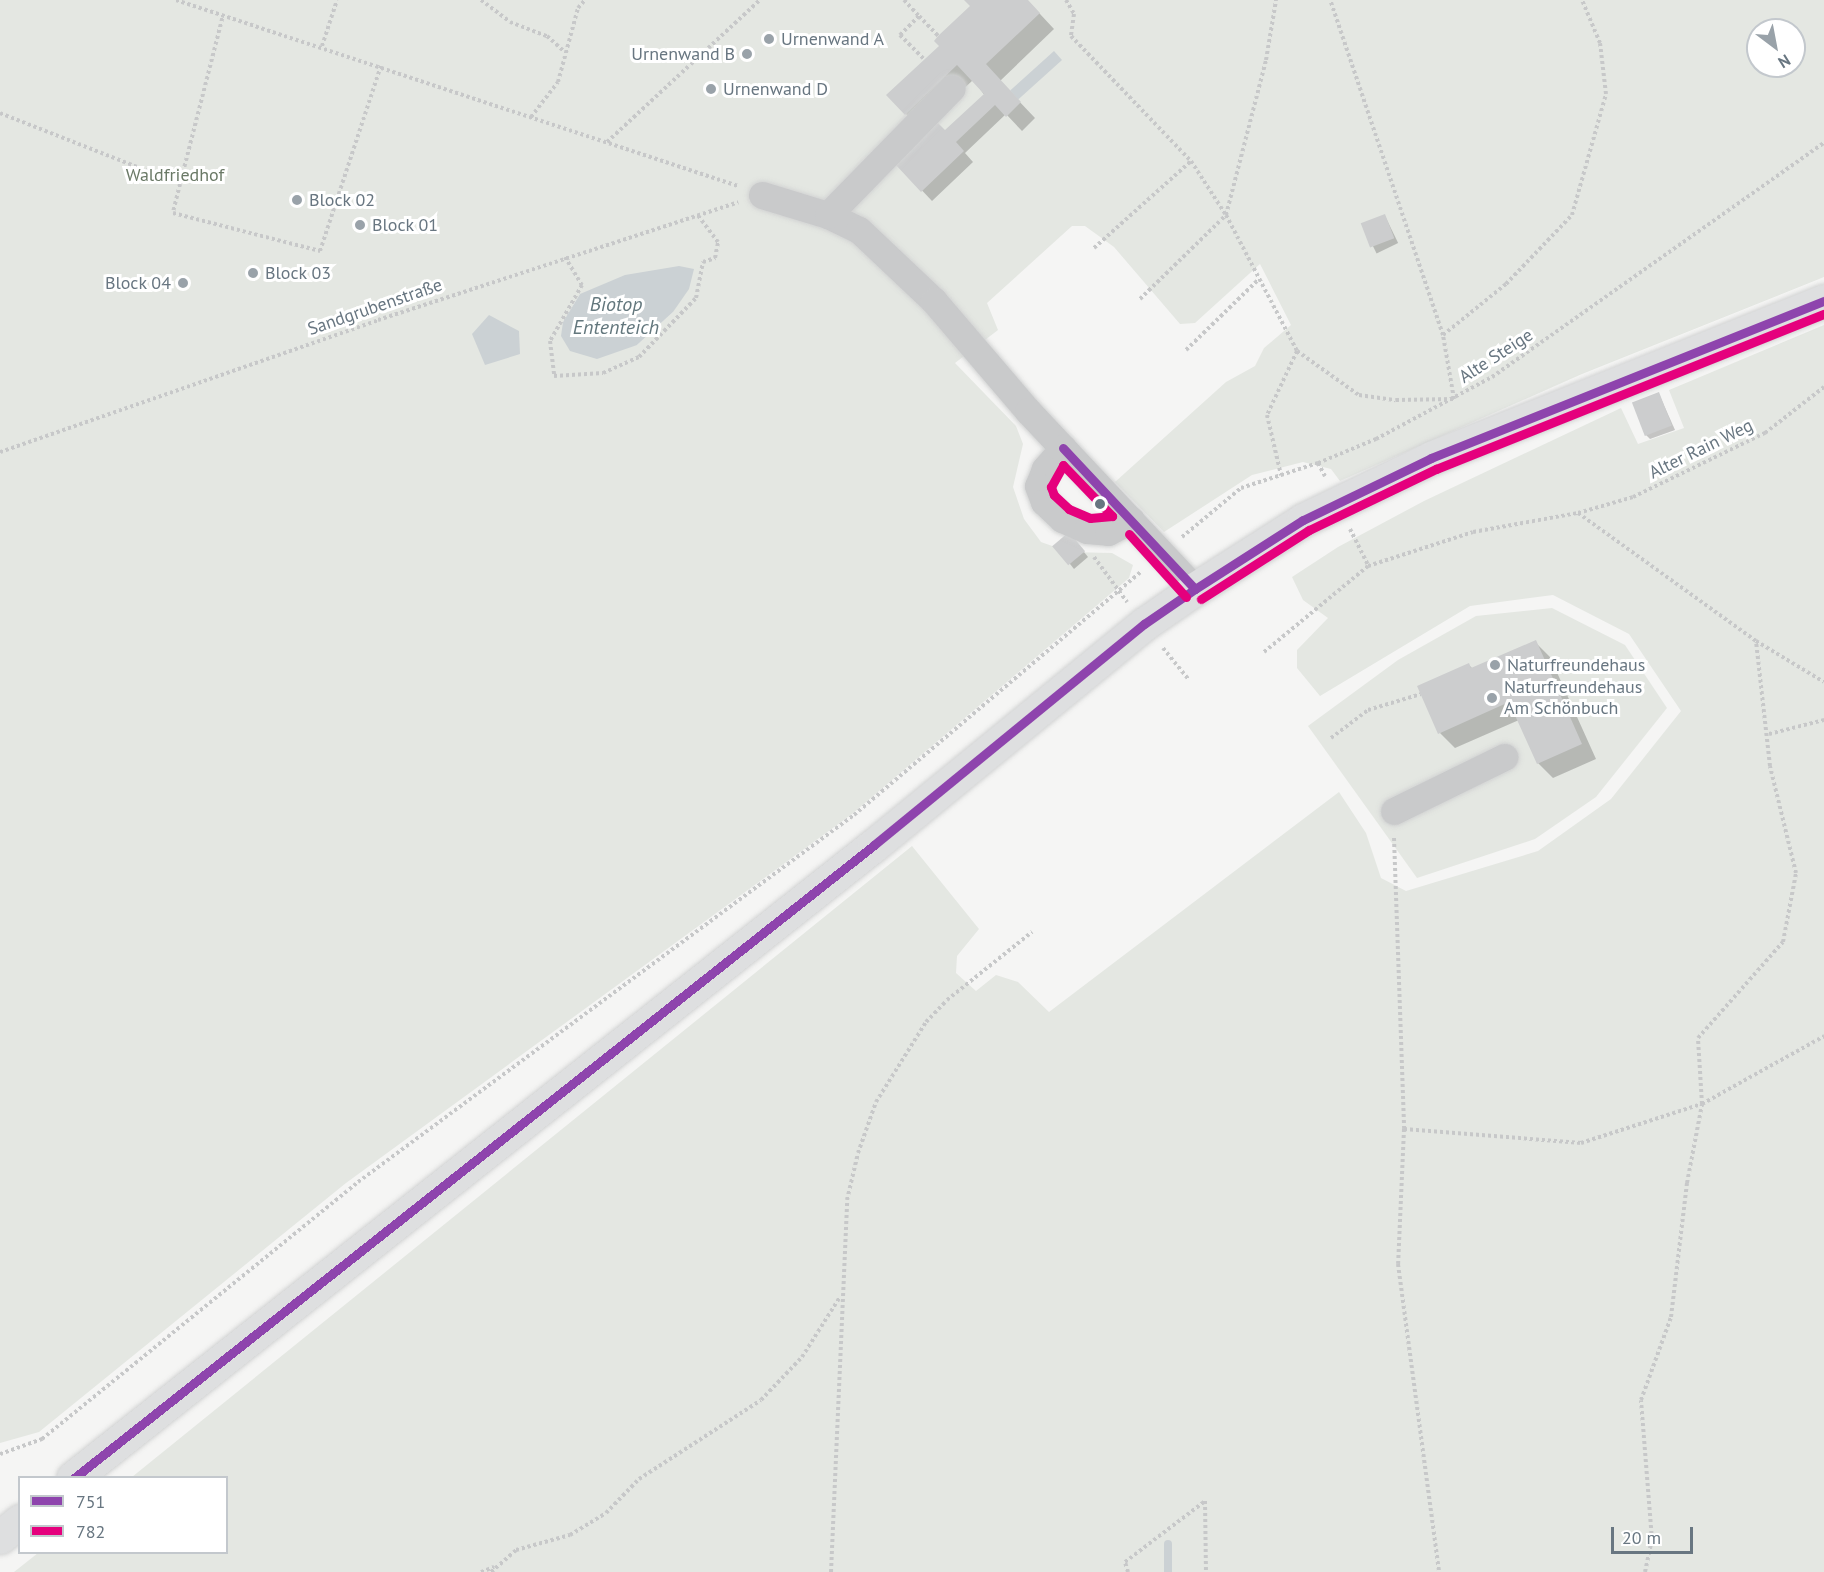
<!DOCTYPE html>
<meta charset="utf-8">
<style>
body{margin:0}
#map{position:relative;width:1824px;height:1572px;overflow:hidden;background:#f5f5f4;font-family:"PT Sans",sans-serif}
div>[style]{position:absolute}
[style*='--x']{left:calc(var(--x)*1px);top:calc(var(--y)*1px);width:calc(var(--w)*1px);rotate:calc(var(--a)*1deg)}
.green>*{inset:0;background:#e4e7e2}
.water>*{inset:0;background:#cbd1d4;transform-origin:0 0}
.shadow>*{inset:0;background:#0003;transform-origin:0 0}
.stream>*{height:8px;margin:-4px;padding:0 4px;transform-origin:4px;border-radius:4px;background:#cbd1d4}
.building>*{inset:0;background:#cccdce;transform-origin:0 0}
.path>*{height:4px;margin-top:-2px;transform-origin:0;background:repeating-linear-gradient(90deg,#c7c8c9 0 3px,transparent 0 6px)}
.roads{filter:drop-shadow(0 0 2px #d2d3d3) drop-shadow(0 0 2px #d2d3d3)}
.minor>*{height:27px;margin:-13.5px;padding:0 13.5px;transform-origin:13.5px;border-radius:13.5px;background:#c9cacb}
.major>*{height:33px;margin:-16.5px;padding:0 16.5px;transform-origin:16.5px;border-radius:16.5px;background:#dedfe0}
.bus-1>*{height:9px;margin:-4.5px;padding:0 4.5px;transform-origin:4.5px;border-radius:4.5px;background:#8e44ad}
.bus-2>*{height:9px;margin:-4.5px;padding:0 4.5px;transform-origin:4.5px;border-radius:4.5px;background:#e5007d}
.dots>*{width:16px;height:16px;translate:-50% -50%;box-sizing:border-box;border:3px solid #fff;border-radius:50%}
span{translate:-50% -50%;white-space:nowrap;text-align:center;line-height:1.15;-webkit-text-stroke:6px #fff;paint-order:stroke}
.poi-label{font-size:18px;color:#687681}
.left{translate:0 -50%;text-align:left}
.right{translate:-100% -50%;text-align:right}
.park-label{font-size:18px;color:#6a7966}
.street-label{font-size:18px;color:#687681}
.water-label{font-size:20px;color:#63777d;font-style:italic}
.legend{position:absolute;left:18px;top:1476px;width:210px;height:78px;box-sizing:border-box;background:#fff;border:2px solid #c3c8cd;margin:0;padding:8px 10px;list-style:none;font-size:18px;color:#687681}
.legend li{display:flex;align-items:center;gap:12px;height:30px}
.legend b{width:30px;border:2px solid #c3c8cd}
.north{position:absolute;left:1746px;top:18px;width:60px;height:60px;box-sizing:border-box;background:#fff;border:2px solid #c3c8cd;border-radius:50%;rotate:148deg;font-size:16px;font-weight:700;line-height:24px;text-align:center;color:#687681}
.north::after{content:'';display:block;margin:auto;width:21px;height:27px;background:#99a2a9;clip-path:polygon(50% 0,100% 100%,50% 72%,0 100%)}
.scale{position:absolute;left:1611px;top:1527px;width:82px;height:27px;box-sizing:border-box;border:3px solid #687681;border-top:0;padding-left:8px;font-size:18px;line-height:21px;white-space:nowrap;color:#687681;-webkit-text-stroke:4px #fff;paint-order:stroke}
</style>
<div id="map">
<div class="green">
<i style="clip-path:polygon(evenodd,0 0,1824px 0,1824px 277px,1582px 374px,1340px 481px,1331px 469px,1303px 462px,1252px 475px,1164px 532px,1115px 482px,1226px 382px,1255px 366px,1264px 348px,1291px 325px,1260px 264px,1195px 323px,1180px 324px,1114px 247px,1085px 226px,1072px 226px,987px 303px,998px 330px,955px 363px,1016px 426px,1023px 444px,1013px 487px,1024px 519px,1041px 542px,1069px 552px,1112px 553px,1133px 565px,1129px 578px,852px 814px,346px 1183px,39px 1432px,0 1443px,0 0,1758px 30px,1794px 30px,1794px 66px,1758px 66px,1758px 30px,0 0,580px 294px,673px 312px,637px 345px,563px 322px,580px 294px)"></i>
<i style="clip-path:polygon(1824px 325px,1824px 1572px,14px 1572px,38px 1553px,226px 1552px,226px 1478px,132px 1477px,912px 846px,979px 929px,957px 956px,956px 973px,976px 991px,996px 975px,1018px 982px,1049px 1012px,1339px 792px,1366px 833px,1381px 878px,1406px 891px,1538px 851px,1611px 799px,1681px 711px,1629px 634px,1553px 595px,1470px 606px,1320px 696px,1297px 668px,1297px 650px,1328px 618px,1303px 600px,1292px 577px,1338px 547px,1424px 501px,1621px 408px,1638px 444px,1684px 428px,1669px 390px)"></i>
<i style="clip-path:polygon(1552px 608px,1625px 645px,1667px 708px,1596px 797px,1535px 839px,1417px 878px,1308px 726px,1398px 660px,1476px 616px)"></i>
</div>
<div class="water">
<i style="left:1054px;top:51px;width:12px;height:59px;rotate:48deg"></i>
<i style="clip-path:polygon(679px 266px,694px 269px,689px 289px,673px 312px,637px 345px,597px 359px,570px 351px,561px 336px,563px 322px,580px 294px,625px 275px)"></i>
<i style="clip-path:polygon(489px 315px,519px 331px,520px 354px,485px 365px,472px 334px)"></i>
</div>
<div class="shadow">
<i style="clip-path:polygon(966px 0,1027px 0,1054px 29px,1000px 81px,1035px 118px,1022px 131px,1006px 114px,965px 153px,973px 162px,932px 201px,897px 164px,989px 101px,973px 80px,921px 129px,906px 114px,941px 46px,973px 6px)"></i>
<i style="left:1385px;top:216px;width:30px;height:24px;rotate:64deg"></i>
<i style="clip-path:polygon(1659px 394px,1675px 430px,1650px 439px,1646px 435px)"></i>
<i style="clip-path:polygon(1073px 538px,1088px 557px,1074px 569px,1070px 564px)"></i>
<i style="clip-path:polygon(1535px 642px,1550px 657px,1596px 759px,1553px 778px,1538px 763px,1519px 720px,1455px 748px,1440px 733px,1468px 664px,1473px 669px)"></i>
</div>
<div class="stream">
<i style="--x:1168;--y:1544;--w:28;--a:90"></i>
</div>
<div class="building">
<i style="clip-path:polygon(964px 0,1028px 0,1040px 13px,986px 64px,1021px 102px,1006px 117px,995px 105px,956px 142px,964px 151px,921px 192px,895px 164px,938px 123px,945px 130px,984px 94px,957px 65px,905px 115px,886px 95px,939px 46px,934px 41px,938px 36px,970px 6px)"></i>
<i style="left:1385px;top:214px;width:26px;height:26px;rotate:69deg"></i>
<i style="left:1659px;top:392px;width:36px;height:29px;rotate:69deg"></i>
<i style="left:1069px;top:532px;width:25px;height:22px;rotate:50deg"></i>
<i style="clip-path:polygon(1536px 640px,1582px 744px,1537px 764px,1509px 702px,1438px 734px,1417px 686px,1469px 663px,1471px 668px)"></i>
</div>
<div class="path">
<i style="--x:176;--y:0;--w:592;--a:18.31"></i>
<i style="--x:481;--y:0;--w:36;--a:37"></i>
<i style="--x:510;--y:22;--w:40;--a:21"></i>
<i style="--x:547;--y:36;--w:24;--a:42"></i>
<i style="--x:904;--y:0;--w:22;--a:47"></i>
<i style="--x:919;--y:16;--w:27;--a:135"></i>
<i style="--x:900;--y:35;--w:34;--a:45"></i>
<i style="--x:1066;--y:0;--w:16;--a:60"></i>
<i style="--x:1074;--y:14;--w:22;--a:98"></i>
<i style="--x:1071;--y:36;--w:173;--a:46.2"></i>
<i style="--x:1191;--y:161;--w:64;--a:57.1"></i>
<i style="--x:1226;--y:215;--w:153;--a:62.4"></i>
<i style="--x:1297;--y:351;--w:71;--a:115.1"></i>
<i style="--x:1267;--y:415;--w:62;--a:76.9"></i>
<i style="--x:919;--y:16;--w:28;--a:46"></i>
<i style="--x:322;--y:46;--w:48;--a:-71.9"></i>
<i style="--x:0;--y:113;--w:193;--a:21.5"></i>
<i style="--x:180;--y:184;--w:30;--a:104"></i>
<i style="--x:173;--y:213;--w:152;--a:14.5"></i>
<i style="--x:320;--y:251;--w:195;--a:-71.8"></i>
<i style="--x:531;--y:117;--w:44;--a:-52.4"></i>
<i style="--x:558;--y:82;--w:77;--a:-74.9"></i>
<i style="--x:578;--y:8;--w:11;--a:-49"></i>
<i style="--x:607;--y:142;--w:209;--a:-42.9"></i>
<i style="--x:180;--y:184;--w:174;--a:-75.7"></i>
<i style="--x:1094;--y:248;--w:130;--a:-41.9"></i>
<i style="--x:565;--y:257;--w:33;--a:59"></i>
<i style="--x:582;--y:285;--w:64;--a:119.7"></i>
<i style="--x:550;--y:341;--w:35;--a:83"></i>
<i style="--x:554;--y:376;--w:49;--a:-3.5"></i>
<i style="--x:603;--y:373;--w:39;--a:-24"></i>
<i style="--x:639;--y:357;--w:82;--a:-46"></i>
<i style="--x:696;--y:298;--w:37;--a:-79"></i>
<i style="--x:703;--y:262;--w:13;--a:-18"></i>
<i style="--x:715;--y:258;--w:16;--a:-79"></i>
<i style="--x:718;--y:242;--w:34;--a:-127"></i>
<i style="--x:1140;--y:299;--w:120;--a:-44.3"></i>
<i style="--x:1226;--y:215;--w:160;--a:-75.5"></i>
<i style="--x:1266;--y:60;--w:61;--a:-80.5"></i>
<i style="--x:1443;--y:335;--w:81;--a:-39"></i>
<i style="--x:1506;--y:284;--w:95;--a:-46.3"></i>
<i style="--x:1572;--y:215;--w:126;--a:-74.3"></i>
<i style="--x:1606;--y:94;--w:51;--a:-96.7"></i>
<i style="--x:1600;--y:43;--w:47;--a:-112.7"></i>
<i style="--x:1186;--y:350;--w:100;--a:-44.2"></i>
<i style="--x:1297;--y:351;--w:76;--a:35.4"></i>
<i style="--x:1359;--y:395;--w:37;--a:8"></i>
<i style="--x:1396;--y:400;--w:58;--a:-1"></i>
<i style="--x:1454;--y:399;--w:65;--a:-99.8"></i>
<i style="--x:1443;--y:335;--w:354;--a:-108.6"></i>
<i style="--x:0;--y:452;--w:400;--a:-19.2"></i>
<i style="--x:378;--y:320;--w:379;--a:-18.1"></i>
<i style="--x:1318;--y:463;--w:15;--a:62"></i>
<i style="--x:1578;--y:513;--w:219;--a:35.7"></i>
<i style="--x:1756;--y:641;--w:79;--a:31.1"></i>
<i style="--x:1350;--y:529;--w:40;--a:63.4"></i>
<i style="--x:1182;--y:537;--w:77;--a:-39.7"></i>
<i style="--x:1241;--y:488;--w:81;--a:-18"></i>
<i style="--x:1318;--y:463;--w:63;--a:-22.5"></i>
<i style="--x:1376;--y:439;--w:132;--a:-28.1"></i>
<i style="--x:1492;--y:377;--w:406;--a:-35.2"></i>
<i style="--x:1094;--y:557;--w:56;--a:53.7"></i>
<i style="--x:1163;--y:648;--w:41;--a:50.9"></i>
<i style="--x:1264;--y:652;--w:135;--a:-39.6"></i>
<i style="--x:1368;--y:566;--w:110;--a:-17.9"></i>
<i style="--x:1473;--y:532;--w:107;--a:-10.3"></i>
<i style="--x:1578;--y:513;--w:57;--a:-16.2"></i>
<i style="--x:1633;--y:497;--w:147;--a:-25.9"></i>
<i style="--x:1765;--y:433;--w:75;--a:-37.9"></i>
<i style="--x:1769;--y:734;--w:57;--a:-14.3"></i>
<i style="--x:1331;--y:738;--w:46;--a:-37.1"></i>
<i style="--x:1368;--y:710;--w:55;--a:-16.8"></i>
<i style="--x:1394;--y:838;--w:291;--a:88"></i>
<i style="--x:1404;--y:1129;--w:135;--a:92.5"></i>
<i style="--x:1398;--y:1264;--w:311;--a:82.4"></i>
<i style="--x:1404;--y:1129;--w:178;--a:4.5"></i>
<i style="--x:1581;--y:1143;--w:127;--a:-17.9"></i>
<i style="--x:1702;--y:1104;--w:140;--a:-29.1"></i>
<i style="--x:0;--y:1454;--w:45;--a:-19.7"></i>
<i style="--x:42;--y:1439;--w:407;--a:-39.1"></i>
<i style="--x:358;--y:1182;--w:617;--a:-36.5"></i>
<i style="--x:854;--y:815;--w:377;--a:-40.3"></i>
<i style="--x:481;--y:1572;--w:14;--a:-21"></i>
<i style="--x:491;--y:1572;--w:33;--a:-41"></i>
<i style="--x:516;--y:1550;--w:56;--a:-15.5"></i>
<i style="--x:570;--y:1535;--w:42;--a:-31.4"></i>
<i style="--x:606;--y:1513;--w:47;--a:-45.9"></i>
<i style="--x:639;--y:1479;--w:145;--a:-32.9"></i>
<i style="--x:761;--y:1400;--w:59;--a:-46.4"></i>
<i style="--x:802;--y:1357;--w:71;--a:-57.7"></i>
<i style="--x:831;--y:1572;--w:372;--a:-87.5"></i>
<i style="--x:847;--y:1200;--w:48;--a:-76.8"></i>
<i style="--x:858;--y:1153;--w:54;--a:-70.6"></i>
<i style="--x:876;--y:1102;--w:94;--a:-58"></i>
<i style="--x:926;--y:1022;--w:30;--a:-46"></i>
<i style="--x:947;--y:1000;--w:109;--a:-38.7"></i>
<i style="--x:1128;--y:1572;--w:10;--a:-107"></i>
<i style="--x:1125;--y:1562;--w:101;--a:-37.3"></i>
<i style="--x:1205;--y:1501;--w:71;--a:89.2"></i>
<i style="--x:1645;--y:1572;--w:33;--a:-78"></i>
<i style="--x:1652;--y:1540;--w:140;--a:-94.5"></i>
<i style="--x:1641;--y:1400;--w:88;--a:-70.1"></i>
<i style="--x:1671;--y:1317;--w:135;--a:-83.2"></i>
<i style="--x:1687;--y:1183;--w:80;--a:-79.2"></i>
<i style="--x:1702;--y:1104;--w:66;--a:-93.5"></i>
<i style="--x:1698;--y:1038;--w:128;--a:-48.5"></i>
<i style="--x:1783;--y:942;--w:70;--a:-79.3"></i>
<i style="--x:1796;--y:873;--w:110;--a:-103.7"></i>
<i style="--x:1770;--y:766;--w:126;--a:-96.4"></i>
</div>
<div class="roads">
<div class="minor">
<i style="--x:762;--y:195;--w:69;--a:16.9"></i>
<i style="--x:828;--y:215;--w:34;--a:26"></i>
<i style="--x:859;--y:230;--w:103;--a:43.4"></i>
<i style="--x:934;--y:301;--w:145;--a:49.5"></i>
<i style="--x:1028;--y:411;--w:244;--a:46.8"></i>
<i style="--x:828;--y:215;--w:177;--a:-45.7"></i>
<i style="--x:1063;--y:448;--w:28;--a:131"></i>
<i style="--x:1045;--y:469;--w:18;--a:112"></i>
<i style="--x:1038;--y:486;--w:17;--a:69"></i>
<i style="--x:1044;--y:502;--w:25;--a:43"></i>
<i style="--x:1062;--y:519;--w:27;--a:24"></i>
<i style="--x:1087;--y:530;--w:21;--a:5"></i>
<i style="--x:1108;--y:532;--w:26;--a:-28"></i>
<i style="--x:1394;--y:811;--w:123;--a:-26.1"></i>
</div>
<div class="major">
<i style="--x:73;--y:1478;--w:1021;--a:-38.32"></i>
<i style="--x:874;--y:845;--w:349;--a:-39.3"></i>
<i style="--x:1144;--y:624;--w:62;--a:-34.5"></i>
<i style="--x:1195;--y:589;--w:128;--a:-32.6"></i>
<i style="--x:1303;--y:520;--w:142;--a:-25.8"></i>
<i style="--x:1431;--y:458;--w:423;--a:-21.8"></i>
<i style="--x:0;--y:1537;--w:26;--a:-39"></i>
</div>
</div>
<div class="bus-1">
<i style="--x:1063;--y:448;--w:193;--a:46.9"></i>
<i style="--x:74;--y:1478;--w:1020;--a:-38.35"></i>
<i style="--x:874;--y:845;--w:349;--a:-39.3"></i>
<i style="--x:1144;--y:624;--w:62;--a:-34.5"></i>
<i style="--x:1195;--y:589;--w:128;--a:-32.6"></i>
<i style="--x:1303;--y:520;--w:142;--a:-25.8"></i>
<i style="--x:1431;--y:458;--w:423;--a:-21.8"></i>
</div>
<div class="bus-2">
<i style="--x:1063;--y:465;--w:71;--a:46.1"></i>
<i style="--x:1112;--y:516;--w:22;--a:175"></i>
<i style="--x:1090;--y:518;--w:23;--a:-157"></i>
<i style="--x:1069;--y:509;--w:21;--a:-137"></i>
<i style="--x:1054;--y:495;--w:9;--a:-111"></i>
<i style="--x:1051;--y:487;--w:25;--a:-61"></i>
<i style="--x:1129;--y:534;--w:85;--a:47.9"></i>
<i style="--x:1201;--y:599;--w:128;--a:-32.6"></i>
<i style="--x:1309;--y:530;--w:141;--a:-25.7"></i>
<i style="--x:1436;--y:469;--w:418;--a:-21.8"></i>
</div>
<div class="dots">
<i style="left:769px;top:39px;background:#99a2a9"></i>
<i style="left:747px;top:54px;background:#99a2a9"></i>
<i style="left:711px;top:89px;background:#99a2a9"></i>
<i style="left:297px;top:200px;background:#99a2a9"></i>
<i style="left:360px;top:225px;background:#99a2a9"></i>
<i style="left:253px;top:273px;background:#99a2a9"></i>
<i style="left:183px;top:283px;background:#99a2a9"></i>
<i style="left:1100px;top:504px;background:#687681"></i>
<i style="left:1495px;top:665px;background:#99a2a9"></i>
<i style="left:1492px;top:698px;background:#99a2a9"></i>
</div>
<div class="poi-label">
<span class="left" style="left:781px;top:39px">Urnenwand A</span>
<span class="right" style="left:735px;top:54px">Urnenwand B</span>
<span class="left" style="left:723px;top:89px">Urnenwand D</span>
<span class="left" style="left:309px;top:200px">Block 02</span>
<span class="left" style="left:372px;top:225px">Block 01</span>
<span class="left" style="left:265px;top:273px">Block 03</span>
<span class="right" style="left:171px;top:283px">Block 04</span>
<span class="left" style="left:1507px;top:665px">Naturfreundehaus</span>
<span class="left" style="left:1504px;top:698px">Naturfreundehaus<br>Am Schönbuch</span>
</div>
<div class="park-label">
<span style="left:175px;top:175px">Waldfriedhof</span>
</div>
<div class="street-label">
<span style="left:375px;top:307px;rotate:-19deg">Sandgrubenstraße</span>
<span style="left:1496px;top:356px;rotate:-33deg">Alte Steige</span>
<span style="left:1701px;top:449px;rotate:-26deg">Alter Rain Weg</span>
</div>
<div class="water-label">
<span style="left:616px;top:316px">Biotop<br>Ententeich</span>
</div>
<ul class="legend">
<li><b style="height:8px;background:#8e44ad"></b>751</li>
<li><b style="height:8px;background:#e5007d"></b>782</li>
</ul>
<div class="north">N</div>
<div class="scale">20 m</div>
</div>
